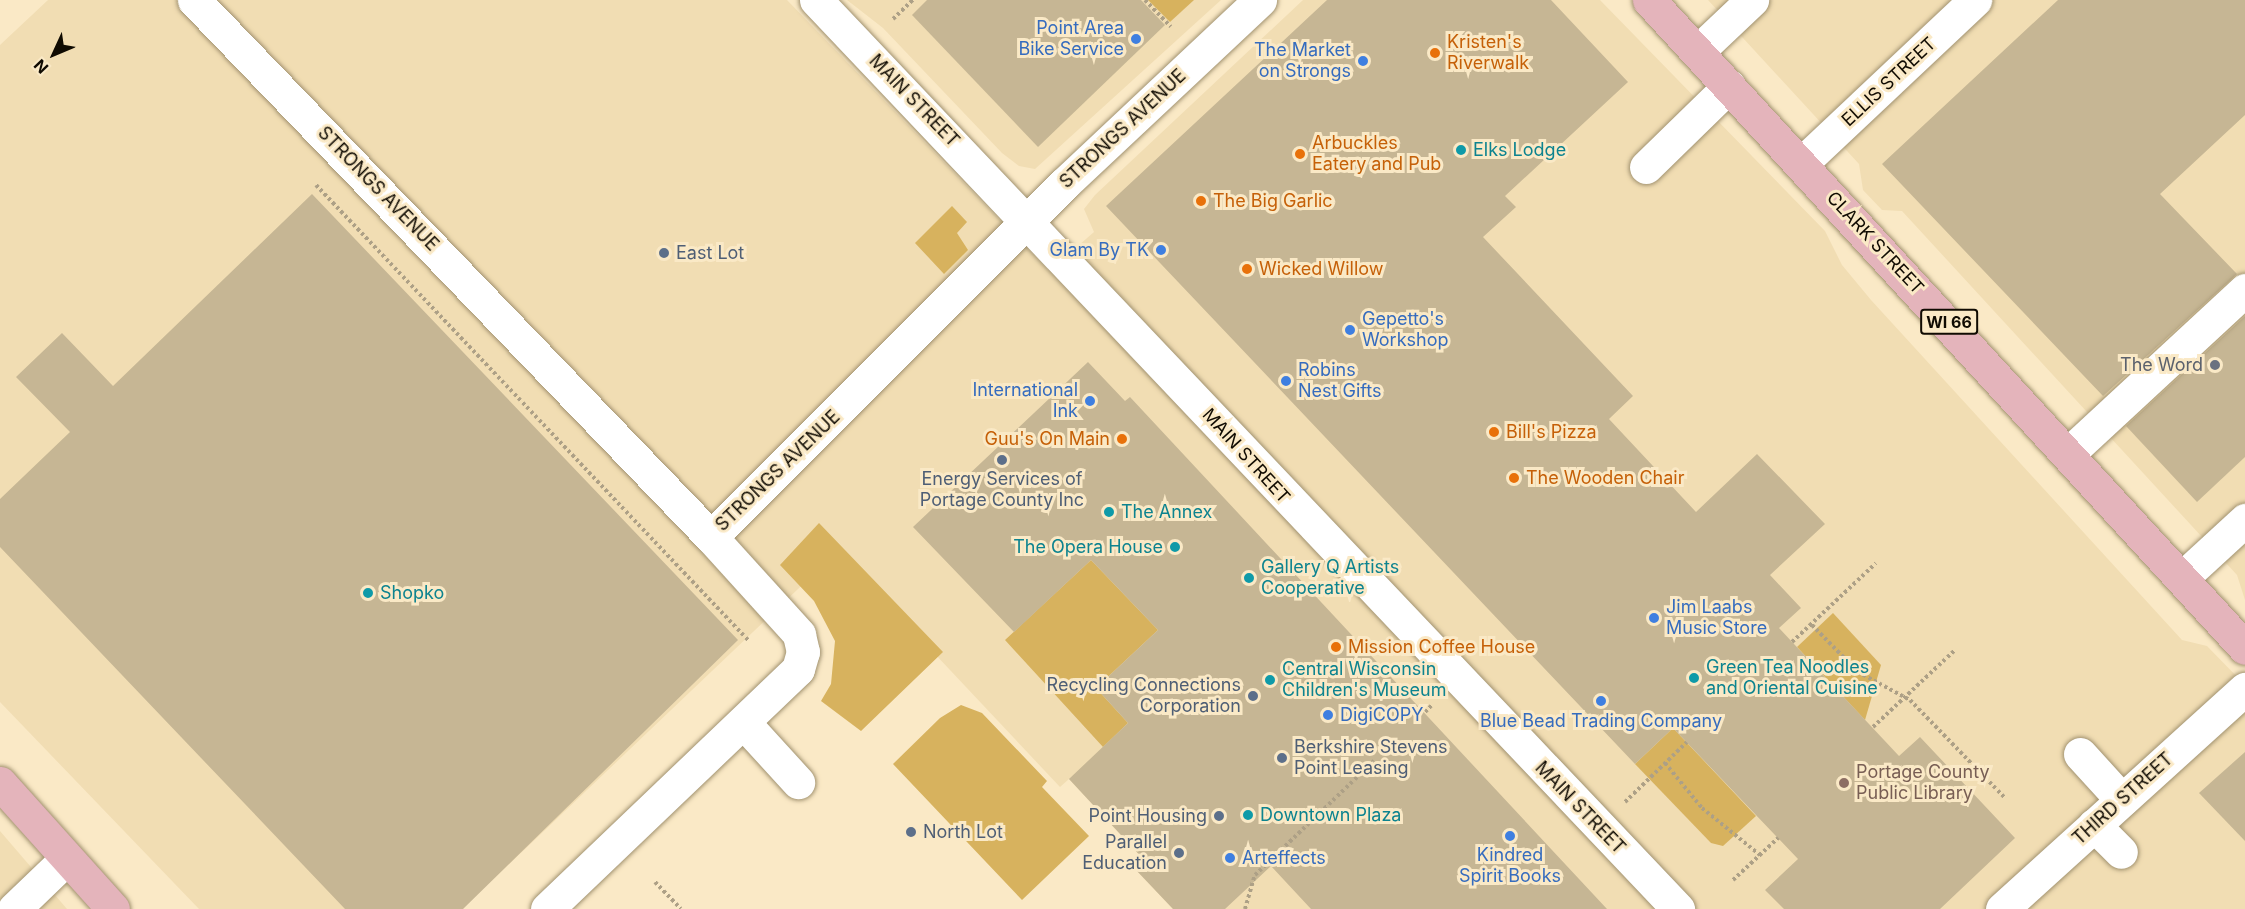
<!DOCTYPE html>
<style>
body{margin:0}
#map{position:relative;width:2245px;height:909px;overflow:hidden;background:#fae9c6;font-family:Inter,sans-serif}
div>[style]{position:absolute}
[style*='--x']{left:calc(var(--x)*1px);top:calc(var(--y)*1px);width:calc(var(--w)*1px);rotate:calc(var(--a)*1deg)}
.built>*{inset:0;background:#f1ddb3}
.green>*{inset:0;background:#d7b25e}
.building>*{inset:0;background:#c6b694}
.path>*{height:4px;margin-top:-2px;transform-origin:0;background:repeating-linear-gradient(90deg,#ada086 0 3px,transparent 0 6px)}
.roads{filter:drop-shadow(0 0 2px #a19270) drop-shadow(0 0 2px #a19270)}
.minor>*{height:33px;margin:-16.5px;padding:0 16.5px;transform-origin:16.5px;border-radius:16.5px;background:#fff}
.major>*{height:33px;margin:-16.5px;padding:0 16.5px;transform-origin:16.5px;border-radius:16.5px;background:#e4b4bb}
.dots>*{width:16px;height:16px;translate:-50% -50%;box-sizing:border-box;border:3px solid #fae9c6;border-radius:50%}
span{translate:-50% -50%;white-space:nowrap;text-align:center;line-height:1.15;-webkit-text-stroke:6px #fae9c6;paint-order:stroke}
.shield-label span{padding:2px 4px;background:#fae9c6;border:2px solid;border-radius:4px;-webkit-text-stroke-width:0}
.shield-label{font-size:16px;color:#100b02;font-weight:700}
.shop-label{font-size:18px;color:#366cbe}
.right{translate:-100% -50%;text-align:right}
.left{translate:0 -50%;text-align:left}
.food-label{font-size:18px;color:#c56008}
.street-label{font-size:18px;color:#100b02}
.culture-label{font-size:18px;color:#0d838f}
.service-label{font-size:18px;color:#4e5e75}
.worship-label{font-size:18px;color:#5b616d}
.education-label{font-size:18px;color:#785e54}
.north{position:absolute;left:24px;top:24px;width:60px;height:60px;-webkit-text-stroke:4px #fae9c6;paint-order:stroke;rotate:226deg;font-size:16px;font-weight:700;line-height:24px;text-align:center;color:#100b02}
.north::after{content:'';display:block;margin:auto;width:21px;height:27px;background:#100b02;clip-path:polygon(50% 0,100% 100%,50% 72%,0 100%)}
</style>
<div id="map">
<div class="built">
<i style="clip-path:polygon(48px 0,787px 0,1049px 271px,1094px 232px,1084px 209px,1095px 195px,1303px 0,1600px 0,1825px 231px,1842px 265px,1871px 300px,2182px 640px,2207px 646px,2245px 685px,2245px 909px,1173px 909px,1136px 870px,1145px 861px,1069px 779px,1060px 787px,838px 551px,462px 909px,199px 909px,0 702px,0 45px)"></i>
<i style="clip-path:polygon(847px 0,1221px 0,1035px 169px,1019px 166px,1002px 153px,883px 28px)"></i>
<i style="clip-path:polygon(1708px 0,2245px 0,2245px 600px,2237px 575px,1902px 211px,1882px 210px,1863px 190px,1859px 164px)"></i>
<i style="clip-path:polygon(0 831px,67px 909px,0 909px)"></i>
</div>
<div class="green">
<i style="clip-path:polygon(1148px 0,1194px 0,1170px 22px)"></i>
<i style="clip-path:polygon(952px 206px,967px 222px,957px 233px,968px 250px,944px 274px,915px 243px)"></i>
<i style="clip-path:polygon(819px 523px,943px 652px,861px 731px,821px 701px,831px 684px,835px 641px,814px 601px,780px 565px)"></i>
<i style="clip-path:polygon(1091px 560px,1158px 630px,1096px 688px,1128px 723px,1103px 747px,1005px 640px)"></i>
<i style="clip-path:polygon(1833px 613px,1881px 665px,1865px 720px,1797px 647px)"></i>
<i style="clip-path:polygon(961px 705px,982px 713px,1047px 781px,1042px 787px,1089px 836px,1022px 900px,893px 764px,940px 718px)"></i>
<i style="clip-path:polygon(1673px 728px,1756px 816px,1723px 846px,1711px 843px,1635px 764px)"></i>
</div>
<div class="building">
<i style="clip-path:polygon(927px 0,1141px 0,1165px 25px,1038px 147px,912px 15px)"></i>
<i style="clip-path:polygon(1327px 0,1551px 0,1628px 82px,1505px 196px,1516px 207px,1483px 237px,1633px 396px,1609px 419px,1696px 512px,1757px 454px,1825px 524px,1770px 575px,1801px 608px,1779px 628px,1899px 756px,1920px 737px,2015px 838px,1940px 909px,1784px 909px,1765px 890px,1798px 859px,1673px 728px,1635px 764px,1106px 206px)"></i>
<i style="clip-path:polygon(2058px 0,2245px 0,2245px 115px,2160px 194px,2237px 274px,2103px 396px,1882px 164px)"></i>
<i style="clip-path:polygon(312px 194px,738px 640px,463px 909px,345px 909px,0 547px,0 499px,70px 432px,16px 377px,62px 333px,113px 386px)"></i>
<i style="clip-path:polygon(2245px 316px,2245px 457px,2197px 502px,2126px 426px)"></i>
<i style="clip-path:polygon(1088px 362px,1125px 401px,1130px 397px,1607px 909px,1311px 909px,1271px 866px,1225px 909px,1173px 909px,1136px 870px,1146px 862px,1069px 779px,1128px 723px,1096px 688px,1158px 630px,1091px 560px,1014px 632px,913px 527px)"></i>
<i style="clip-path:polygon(2245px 752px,2245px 841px,2199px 793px)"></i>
</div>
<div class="path">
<i style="--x:1145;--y:0;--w:37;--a:46"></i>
<i style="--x:893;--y:19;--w:28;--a:-44"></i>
<i style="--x:316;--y:185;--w:629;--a:46.48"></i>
<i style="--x:1812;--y:625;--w:66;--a:45.6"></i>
<i style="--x:1858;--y:672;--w:59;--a:28.3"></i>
<i style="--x:1910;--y:700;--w:135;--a:45.9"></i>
<i style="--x:1792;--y:642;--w:115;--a:-43.2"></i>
<i style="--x:1425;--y:712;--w:10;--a:-45"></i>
<i style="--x:1873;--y:727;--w:114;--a:-43.2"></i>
<i style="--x:1665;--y:763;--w:58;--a:50.6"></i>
<i style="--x:1702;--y:808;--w:75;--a:39"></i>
<i style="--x:1625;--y:802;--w:86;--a:-44.1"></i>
<i style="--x:1733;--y:880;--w:62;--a:-43"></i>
<i style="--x:655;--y:882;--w:37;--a:46"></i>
<i style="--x:1245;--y:909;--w:35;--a:-74"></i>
<i style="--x:1255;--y:875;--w:165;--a:-43.8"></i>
</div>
<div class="roads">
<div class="minor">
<i style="--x:194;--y:0;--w:745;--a:46.09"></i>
<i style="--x:711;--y:537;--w:499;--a:-45"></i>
<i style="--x:1064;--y:184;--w:269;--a:-43.2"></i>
<i style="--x:816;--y:0;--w:1253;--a:46.52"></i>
<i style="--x:1697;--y:52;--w:76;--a:-43.4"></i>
<i style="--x:1802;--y:163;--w:238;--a:-43.3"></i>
<i style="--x:1646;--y:167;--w:116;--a:-44.3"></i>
<i style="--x:2069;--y:453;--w:240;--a:-42.8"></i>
<i style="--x:2182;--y:578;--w:86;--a:-42.6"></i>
<i style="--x:745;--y:724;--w:79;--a:47.6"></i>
<i style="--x:2080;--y:754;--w:62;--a:47.6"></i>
<i style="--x:2094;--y:825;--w:38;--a:45"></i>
<i style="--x:14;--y:909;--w:72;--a:-43.9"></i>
<i style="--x:547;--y:909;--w:347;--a:-43.7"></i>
<i style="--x:798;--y:669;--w:18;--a:-74"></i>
<i style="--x:803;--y:652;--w:18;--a:-103"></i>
<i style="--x:799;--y:634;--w:131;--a:-132.2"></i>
<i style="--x:2002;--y:909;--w:328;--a:-42.2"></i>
</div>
<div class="major">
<i style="--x:1649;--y:0;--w:880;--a:47.39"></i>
<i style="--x:0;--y:783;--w:169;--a:48.1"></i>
</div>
</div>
<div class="dots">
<i style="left:1136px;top:39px;background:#3f7fe0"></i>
<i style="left:1435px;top:53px;background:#e8710a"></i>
<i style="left:1363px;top:61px;background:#3f7fe0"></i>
<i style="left:1461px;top:150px;background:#0f9aa8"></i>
<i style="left:1300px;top:154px;background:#e8710a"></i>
<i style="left:1201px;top:201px;background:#e8710a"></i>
<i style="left:1161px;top:250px;background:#3f7fe0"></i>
<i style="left:664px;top:253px;background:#5c6f8a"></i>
<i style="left:1247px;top:269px;background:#e8710a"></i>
<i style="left:1350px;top:330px;background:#3f7fe0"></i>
<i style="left:2215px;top:365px;background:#6b7280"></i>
<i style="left:1286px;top:381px;background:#3f7fe0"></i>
<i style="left:1090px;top:401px;background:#3f7fe0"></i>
<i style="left:1494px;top:432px;background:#e8710a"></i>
<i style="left:1122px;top:439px;background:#e8710a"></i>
<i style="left:1002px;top:460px;background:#5c6f8a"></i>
<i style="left:1514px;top:478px;background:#e8710a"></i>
<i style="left:1109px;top:512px;background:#0f9aa8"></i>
<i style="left:1175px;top:547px;background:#0f9aa8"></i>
<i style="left:1249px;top:578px;background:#0f9aa8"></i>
<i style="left:368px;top:593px;background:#0f9aa8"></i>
<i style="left:1654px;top:618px;background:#3f7fe0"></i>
<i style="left:1336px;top:647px;background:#e8710a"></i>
<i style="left:1694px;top:678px;background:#0f9aa8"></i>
<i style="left:1270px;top:680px;background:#0f9aa8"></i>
<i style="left:1253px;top:696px;background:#5c6f8a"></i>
<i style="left:1601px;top:701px;background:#3f7fe0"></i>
<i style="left:1328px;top:715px;background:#3f7fe0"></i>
<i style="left:1282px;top:758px;background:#5c6f8a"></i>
<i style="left:1844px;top:783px;background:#8d6e63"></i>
<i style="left:1248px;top:815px;background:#0f9aa8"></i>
<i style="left:1219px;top:816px;background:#5c6f8a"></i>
<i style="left:911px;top:832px;background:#5c6f8a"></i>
<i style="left:1510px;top:836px;background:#3f7fe0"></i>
<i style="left:1179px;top:853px;background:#5c6f8a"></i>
<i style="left:1230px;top:858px;background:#3f7fe0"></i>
</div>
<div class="shield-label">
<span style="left:1949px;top:322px">WI 66</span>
</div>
<div class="shop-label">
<span class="right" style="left:1124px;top:39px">Point Area<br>Bike Service</span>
<span class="right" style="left:1351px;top:61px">The Market<br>on Strongs</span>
<span class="right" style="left:1149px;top:250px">Glam By TK</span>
<span class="left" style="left:1362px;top:330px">Gepetto's<br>Workshop</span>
<span class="left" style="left:1298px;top:381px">Robins<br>Nest Gifts</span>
<span class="right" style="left:1078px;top:401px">International<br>Ink</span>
<span class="left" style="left:1666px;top:618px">Jim Laabs<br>Music Store</span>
<span class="left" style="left:1340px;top:715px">DigiCOPY</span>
<span style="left:1601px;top:721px">Blue Bead Trading Company</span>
<span style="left:1510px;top:866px">Kindred<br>Spirit Books</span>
<span class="left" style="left:1242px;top:858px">Arteffects</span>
</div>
<div class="food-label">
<span class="left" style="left:1447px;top:53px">Kristen's<br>Riverwalk</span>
<span class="left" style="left:1312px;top:154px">Arbuckles<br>Eatery and Pub</span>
<span class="left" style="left:1213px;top:201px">The Big Garlic</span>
<span class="left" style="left:1259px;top:269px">Wicked Willow</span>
<span class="left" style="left:1506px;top:432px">Bill's Pizza</span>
<span class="right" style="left:1110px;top:439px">Guu's On Main</span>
<span class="left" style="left:1526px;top:478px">The Wooden Chair</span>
<span class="left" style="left:1348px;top:647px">Mission Coffee House</span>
</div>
<div class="street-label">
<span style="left:1889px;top:82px;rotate:-43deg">ELLIS STREET</span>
<span style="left:914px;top:101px;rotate:46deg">MAIN STREET</span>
<span style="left:1123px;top:129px;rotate:-43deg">STRONGS AVENUE</span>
<span style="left:378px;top:189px;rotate:46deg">STRONGS AVENUE</span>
<span style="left:1875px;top:243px;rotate:47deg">CLARK STREET</span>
<span style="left:1246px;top:456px;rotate:48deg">MAIN STREET</span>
<span style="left:778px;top:471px;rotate:-44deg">STRONGS AVENUE</span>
<span style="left:2123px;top:799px;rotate:-42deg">THIRD STREET</span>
<span style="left:1580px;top:808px;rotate:46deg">MAIN STREET</span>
</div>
<div class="culture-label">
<span class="left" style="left:1473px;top:150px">Elks Lodge</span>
<span class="left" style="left:1121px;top:512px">The Annex</span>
<span class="right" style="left:1163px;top:547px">The Opera House</span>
<span class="left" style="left:1261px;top:578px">Gallery Q Artists<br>Cooperative</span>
<span class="left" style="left:380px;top:593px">Shopko</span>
<span class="left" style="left:1706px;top:678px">Green Tea Noodles<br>and Oriental Cuisine</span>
<span class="left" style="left:1282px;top:680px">Central Wisconsin<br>Children's Museum</span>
<span class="left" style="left:1260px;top:815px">Downtown Plaza</span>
</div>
<div class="service-label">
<span class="left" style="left:676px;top:253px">East Lot</span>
<span style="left:1002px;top:490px">Energy Services of<br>Portage County Inc</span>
<span class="right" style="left:1241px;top:696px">Recycling Connections<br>Corporation</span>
<span class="left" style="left:1294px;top:758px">Berkshire Stevens<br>Point Leasing</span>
<span class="right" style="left:1207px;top:816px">Point Housing</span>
<span class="left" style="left:923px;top:832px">North Lot</span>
<span class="right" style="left:1167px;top:853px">Parallel<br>Education</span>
</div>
<div class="worship-label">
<span class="right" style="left:2203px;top:365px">The Word</span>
</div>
<div class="education-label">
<span class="left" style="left:1856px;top:783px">Portage County<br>Public Library</span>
</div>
<div class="north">N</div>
</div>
